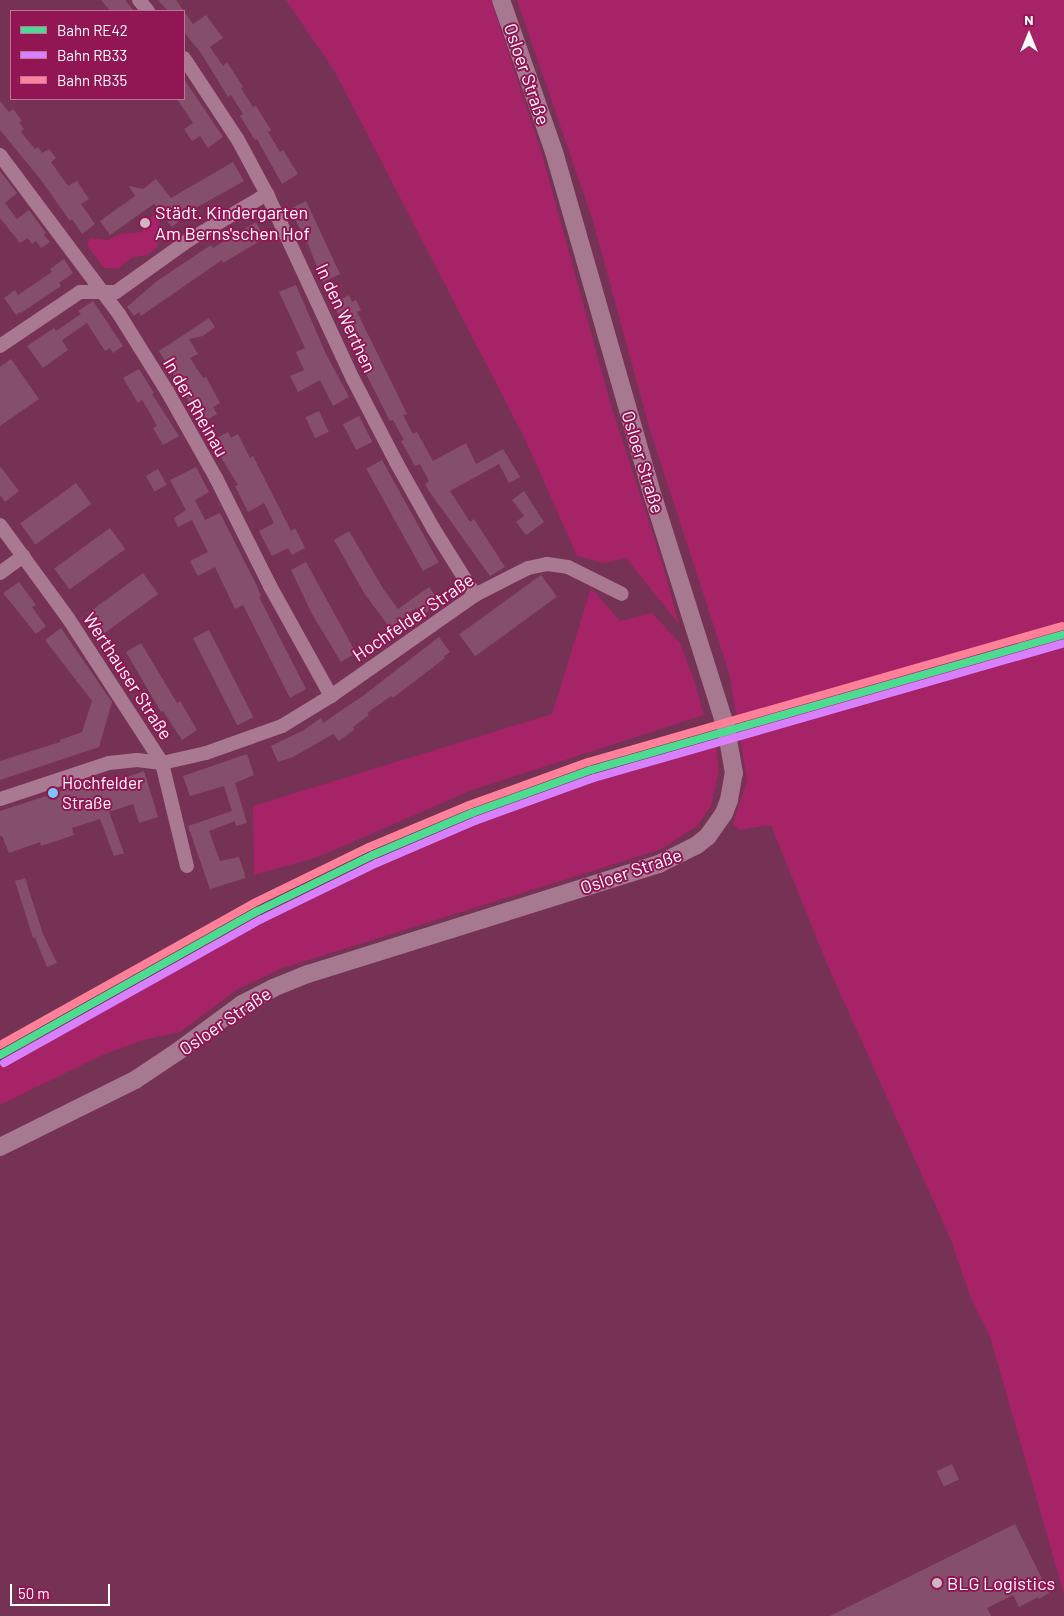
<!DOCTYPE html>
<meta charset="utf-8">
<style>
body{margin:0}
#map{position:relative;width:1064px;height:1616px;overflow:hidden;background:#753254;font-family:Barlow,sans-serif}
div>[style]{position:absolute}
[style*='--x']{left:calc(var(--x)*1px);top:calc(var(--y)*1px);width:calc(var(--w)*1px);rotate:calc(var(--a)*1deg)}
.green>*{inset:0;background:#a62367}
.building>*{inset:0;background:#854f6b;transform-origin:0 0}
.minor>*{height:14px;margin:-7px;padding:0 7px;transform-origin:7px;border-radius:7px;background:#a87991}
.major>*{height:18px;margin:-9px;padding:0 9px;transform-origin:9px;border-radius:9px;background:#a77990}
.rail-1>*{height:8px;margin:-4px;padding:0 4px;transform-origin:4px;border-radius:4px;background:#4ddb92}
.rail-2>*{height:8px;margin:-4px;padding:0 4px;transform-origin:4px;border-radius:4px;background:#d880ff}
.rail-3>*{height:8px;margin:-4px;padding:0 4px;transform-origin:4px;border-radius:4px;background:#ff8098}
.dots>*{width:14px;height:14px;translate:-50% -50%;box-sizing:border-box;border:2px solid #921554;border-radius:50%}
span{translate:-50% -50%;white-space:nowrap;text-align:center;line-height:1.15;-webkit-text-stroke:4px #921554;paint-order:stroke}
.bus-label{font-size:17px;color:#fff}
.left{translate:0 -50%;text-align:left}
.street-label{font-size:18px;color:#fff}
.poi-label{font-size:18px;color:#fff}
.legend{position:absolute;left:10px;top:10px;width:175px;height:90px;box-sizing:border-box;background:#921554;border:1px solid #be7398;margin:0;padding:6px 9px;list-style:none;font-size:15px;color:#fff}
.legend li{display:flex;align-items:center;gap:10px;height:25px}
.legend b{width:25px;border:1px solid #be7398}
.north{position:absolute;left:1004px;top:10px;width:50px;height:50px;-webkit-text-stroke:4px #921554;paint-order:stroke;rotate:0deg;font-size:14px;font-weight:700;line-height:20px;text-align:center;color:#fff}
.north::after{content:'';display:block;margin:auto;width:18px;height:22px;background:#fff;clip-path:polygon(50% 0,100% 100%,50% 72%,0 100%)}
.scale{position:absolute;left:10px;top:1584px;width:100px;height:22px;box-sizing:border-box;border:2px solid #fff;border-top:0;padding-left:6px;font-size:15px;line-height:18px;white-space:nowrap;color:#fff;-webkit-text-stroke:4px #921554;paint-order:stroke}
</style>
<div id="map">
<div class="green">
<i style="clip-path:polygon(286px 0,491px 0,542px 154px,610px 402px,661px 559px,679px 624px,626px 558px,603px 563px,577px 556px,525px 439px,335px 72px)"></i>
<i style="clip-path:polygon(517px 0,1064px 0,1064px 1594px,990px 1337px,970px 1296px,951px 1240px,827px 964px,771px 825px,739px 830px,733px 824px,747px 780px,729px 673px,649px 427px,593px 221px)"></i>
<i style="clip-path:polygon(154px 216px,159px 221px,158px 246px,148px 255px,133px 257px,118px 268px,104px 268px,87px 245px,90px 238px,107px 240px,121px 234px,142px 232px,142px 220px)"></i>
<i style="clip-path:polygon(591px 588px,620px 621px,652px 613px,680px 643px,694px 680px,704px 715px,472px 790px,318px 857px,254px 875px,253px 806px,552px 714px)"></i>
<i style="clip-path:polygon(716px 740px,719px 771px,711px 806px,697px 826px,659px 850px,280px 969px,238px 989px,180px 1032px,143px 1040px,100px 1056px,0 1105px,0 1064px,204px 948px,326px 885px,422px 841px,541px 795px)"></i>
</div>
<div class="building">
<i style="clip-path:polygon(101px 0,125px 0,134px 11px,110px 11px)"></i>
<i style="clip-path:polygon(158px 0,176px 0,193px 24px,206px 15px,223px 38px,210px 47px,223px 66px,227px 62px,243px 87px,241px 88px,253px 107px,256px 106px,271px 130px,268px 132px,280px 152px,283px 150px,298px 174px,282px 184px,257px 139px,255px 140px,240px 116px,243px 114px,231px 95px,228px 97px,201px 53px,184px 32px,184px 11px,168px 11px)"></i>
<i style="clip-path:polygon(184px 79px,223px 137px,208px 148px,200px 136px,192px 141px,184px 129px,193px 123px,177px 99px,184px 99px)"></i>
<i style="clip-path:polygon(0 101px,9px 112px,13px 109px,22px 121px,19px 123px,24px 129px,21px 132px,35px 149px,38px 147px,42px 153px,49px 149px,56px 158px,51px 162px,68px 186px,77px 181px,89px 199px,81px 204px,95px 224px,82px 234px,72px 219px,70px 221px,41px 180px,0 130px)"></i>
<i style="clip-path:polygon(233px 162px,244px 181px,194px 209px,172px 227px,154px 204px,110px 235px,100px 221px,135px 196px,129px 186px,143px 189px,156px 179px,171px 198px)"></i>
<i style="clip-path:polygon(0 171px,17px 193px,5px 203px,17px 219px,29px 210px,46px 233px,44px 235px,50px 242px,41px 248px,36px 241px,32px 244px,28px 238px,20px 243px,0 218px)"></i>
<i style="clip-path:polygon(306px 201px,340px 274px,323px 282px,308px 244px,290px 209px)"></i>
<i style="clip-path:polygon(256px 222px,265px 238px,223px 263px,222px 260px,141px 316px,139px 312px,134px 316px,127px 307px,157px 281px,211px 245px,213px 248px)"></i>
<i style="clip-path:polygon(64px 259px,73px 273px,59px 283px,61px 286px,21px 313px,20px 312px,16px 315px,4px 298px,15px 290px,18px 295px,52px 272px,50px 269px)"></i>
<i style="clip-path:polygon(296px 285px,326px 354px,349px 397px,333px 406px,320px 380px,298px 392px,290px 376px,304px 370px,296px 352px,305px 348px,279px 292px)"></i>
<i style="clip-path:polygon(349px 295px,352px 302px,356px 300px,361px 310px,357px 312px,407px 414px,403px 415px,413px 434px,417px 432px,433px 461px,466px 443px,476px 464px,503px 449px,520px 477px,509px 483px,499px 464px,450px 491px,470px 522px,474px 519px,505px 567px,490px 576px,429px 491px,425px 484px,429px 481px,420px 464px,415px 466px,401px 441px,404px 440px,393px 420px,390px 421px,367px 376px,333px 303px)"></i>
<i style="clip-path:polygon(93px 301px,123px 346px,113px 353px,110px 348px,105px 351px,87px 323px,62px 340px,68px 350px,43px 368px,27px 346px,54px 328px,56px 331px,81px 314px,78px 311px)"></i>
<i style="clip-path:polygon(209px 318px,215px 327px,203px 336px,189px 339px,198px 354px,190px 358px,203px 378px,206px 377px,220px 403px,213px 407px,217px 414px,202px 423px,159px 351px)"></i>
<i style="clip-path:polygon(11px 359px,39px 399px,0 426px,0 367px)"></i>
<i style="clip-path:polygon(139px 369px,154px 393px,152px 394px,179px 436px,163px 445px,153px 428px,157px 426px,150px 413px,142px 400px,138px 403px,123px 378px)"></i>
<i style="left:319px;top:411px;width:23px;height:15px;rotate:65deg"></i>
<i style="left:359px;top:416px;width:29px;height:18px;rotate:63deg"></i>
<i style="clip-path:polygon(228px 432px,231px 438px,238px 434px,250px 458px,253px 456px,291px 531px,295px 528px,305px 548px,292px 555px,288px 548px,272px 556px,259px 531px,274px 523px,264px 503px,248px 512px,235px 486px,238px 485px,211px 441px)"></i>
<i style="left:382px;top:460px;width:117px;height:18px;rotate:61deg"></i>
<i style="clip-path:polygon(0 466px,19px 491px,5px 502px,0 495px)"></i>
<i style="clip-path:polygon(196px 467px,209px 492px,195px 500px,205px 520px,220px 513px,257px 586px,261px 596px,259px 597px,306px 689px,290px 698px,243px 605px,235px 609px,215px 567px,198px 576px,190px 561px,208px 552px,192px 520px,178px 527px,174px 518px,186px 510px,170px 480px)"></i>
<i style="left:158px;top:469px;width:18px;height:14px;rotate:61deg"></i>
<i style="left:76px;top:483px;width:26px;height:69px;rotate:54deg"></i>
<i style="clip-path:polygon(524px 491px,544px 522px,526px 535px,516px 522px,524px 516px,512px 500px)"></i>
<i style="left:110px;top:528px;width:26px;height:69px;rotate:54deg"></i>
<i style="clip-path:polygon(349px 531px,384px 590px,398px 609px,429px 587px,440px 602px,422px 616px,416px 608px,390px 628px,364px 593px,334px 540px)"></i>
<i style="clip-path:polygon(306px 562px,356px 653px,341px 662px,312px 614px,291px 570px)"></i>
<i style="left:143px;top:573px;width:26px;height:69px;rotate:54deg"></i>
<i style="left:541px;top:575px;width:27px;height:101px;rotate:54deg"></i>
<i style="clip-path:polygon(19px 582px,36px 605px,32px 607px,46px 626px,36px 634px,3px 593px)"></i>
<i style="clip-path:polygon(61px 628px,112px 702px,99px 747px,0 780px,0 761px,60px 742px,60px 740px,82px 732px,92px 701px,45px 640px)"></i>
<i style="left:209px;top:630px;width:98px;height:18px;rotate:63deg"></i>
<i style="clip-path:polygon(439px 637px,450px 652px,444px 656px,445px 658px,393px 698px,391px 696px,367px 713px,369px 715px,353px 727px,355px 729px,339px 741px,333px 734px,293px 757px,278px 762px,271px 746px,304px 730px,321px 718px,323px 723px,364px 695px)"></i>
<i style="clip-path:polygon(141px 643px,177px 703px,180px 701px,197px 730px,182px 740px,163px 711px,161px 712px,126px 652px)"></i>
<i style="clip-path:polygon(247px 754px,254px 775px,235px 783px,247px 823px,236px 826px,235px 821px,209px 831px,220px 861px,239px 857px,246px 878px,210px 889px,188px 826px,232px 811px,224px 786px,190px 796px,183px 776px)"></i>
<i style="clip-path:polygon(144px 771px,158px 817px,139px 823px,133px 804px,109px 812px,124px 853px,114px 856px,100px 819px,72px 828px,74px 835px,41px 846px,40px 842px,9px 853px,2px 836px,0 836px,0 811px,102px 778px,104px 785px)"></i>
<i style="clip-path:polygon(25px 878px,43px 934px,57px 963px,47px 967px,35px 938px,39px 936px,33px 938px,15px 881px)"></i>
<i style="left:952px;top:1464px;width:17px;height:17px;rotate:65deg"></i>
<i style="clip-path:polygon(1015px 1524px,1049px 1593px,1039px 1599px,1038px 1597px,1019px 1607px,1013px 1595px,987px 1608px,991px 1616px,830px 1616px)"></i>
</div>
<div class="minor">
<i style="--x:139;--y:0;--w:14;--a:51"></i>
<i style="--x:184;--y:58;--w:98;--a:56.6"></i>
<i style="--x:238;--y:140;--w:61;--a:61.8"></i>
<i style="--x:267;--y:194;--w:204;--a:65.1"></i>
<i style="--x:353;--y:379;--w:93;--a:62.6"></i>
<i style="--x:396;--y:462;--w:76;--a:60.7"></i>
<i style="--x:433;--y:528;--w:79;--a:57.9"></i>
<i style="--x:0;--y:155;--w:199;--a:53.2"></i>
<i style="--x:119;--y:314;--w:91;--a:58.1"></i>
<i style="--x:167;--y:391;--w:100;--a:60.6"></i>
<i style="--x:216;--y:478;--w:121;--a:63.4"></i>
<i style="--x:270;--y:586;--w:126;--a:61"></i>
<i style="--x:0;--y:346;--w:97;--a:-34"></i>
<i style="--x:80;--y:292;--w:36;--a:0"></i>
<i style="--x:116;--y:292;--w:90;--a:-35.5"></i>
<i style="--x:189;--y:240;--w:91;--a:-30.5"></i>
<i style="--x:0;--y:525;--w:115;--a:53.8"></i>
<i style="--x:68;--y:618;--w:173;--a:57"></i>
<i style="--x:162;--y:763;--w:106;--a:76.4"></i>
<i style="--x:0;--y:573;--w:29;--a:-36"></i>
<i style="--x:0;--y:799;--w:115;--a:-18.3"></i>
<i style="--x:109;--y:763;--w:28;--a:-6"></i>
<i style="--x:137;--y:760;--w:25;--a:7"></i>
<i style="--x:162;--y:763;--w:45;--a:-12.8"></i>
<i style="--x:206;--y:753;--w:81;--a:-19.6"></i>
<i style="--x:282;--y:726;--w:57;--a:-31.5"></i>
<i style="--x:331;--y:696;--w:176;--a:-35"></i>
<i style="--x:475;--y:595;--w:59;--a:-27"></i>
<i style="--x:528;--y:568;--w:19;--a:-12"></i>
<i style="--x:547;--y:564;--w:21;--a:8"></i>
<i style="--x:568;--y:567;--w:60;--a:26.6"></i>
</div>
<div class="major">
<i style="--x:0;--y:1147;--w:151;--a:-26.4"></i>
<i style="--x:135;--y:1080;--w:50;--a:-33.7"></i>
<i style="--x:177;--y:1052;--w:81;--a:-36.4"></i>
<i style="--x:242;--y:1004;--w:35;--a:-27"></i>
<i style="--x:273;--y:988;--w:38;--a:-22"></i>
<i style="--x:308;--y:974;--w:368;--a:-17.4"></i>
<i style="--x:659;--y:864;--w:42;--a:-26.6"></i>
<i style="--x:697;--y:845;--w:14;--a:-39"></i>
<i style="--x:708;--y:836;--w:28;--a:-55"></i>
<i style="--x:724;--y:813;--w:14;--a:-69"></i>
<i style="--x:729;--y:800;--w:27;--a:-80"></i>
<i style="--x:734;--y:773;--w:46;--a:-100.1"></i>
<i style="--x:726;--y:728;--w:242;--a:-107.5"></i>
<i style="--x:653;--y:497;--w:359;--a:-106"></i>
<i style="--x:554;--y:152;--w:161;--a:-109.2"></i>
</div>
<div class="rail-1">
<i style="--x:0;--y:1055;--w:295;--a:-29.2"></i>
<i style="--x:258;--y:911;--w:128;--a:-26"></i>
<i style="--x:373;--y:855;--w:108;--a:-23"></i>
<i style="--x:472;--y:813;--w:127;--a:-19.9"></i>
<i style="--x:591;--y:770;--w:492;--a:-16"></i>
</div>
<div class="rail-2">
<i style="--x:4;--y:1063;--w:295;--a:-29.2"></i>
<i style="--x:262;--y:919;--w:128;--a:-26"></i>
<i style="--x:377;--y:863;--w:107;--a:-23.2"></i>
<i style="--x:475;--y:821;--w:127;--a:-19.9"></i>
<i style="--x:594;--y:778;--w:489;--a:-16"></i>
</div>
<div class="rail-3">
<i style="--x:0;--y:1045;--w:291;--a:-29.2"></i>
<i style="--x:254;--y:903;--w:128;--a:-26"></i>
<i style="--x:369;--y:847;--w:108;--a:-22.8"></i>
<i style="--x:469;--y:805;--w:127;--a:-19.9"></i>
<i style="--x:588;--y:762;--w:493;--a:-16"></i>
</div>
<div class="dots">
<i style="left:145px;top:223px;background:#cfb7c3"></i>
<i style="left:53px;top:793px;background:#80c4ff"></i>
<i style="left:937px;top:1583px;background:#cfb7c3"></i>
</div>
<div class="bus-label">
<span class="left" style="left:62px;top:793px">Hochfelder<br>Straße</span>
</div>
<div class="street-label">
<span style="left:527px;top:74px;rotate:71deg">Osloer Straße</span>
<span style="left:346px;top:318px;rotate:65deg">In den Werthen</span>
<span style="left:196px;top:407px;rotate:60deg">In der Rheinau</span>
<span style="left:643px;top:462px;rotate:73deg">Osloer Straße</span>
<span style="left:413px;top:617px;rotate:-34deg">Hochfelder Straße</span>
<span style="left:128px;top:676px;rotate:57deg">Werthauser Straße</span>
<span style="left:631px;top:871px;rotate:-19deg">Osloer Straße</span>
<span style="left:225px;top:1021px;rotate:-34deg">Osloer Straße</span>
</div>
<div class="poi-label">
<span class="left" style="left:155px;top:223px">Städt. Kindergarten<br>Am Berns'schen Hof</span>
<span class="left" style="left:947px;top:1583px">BLG Logistics</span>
</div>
<ul class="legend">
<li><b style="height:6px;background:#4ddb92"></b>Bahn RE42</li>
<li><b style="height:6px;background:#d880ff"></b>Bahn RB33</li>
<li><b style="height:6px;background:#ff8098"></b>Bahn RB35</li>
</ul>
<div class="north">N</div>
<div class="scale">50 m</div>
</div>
